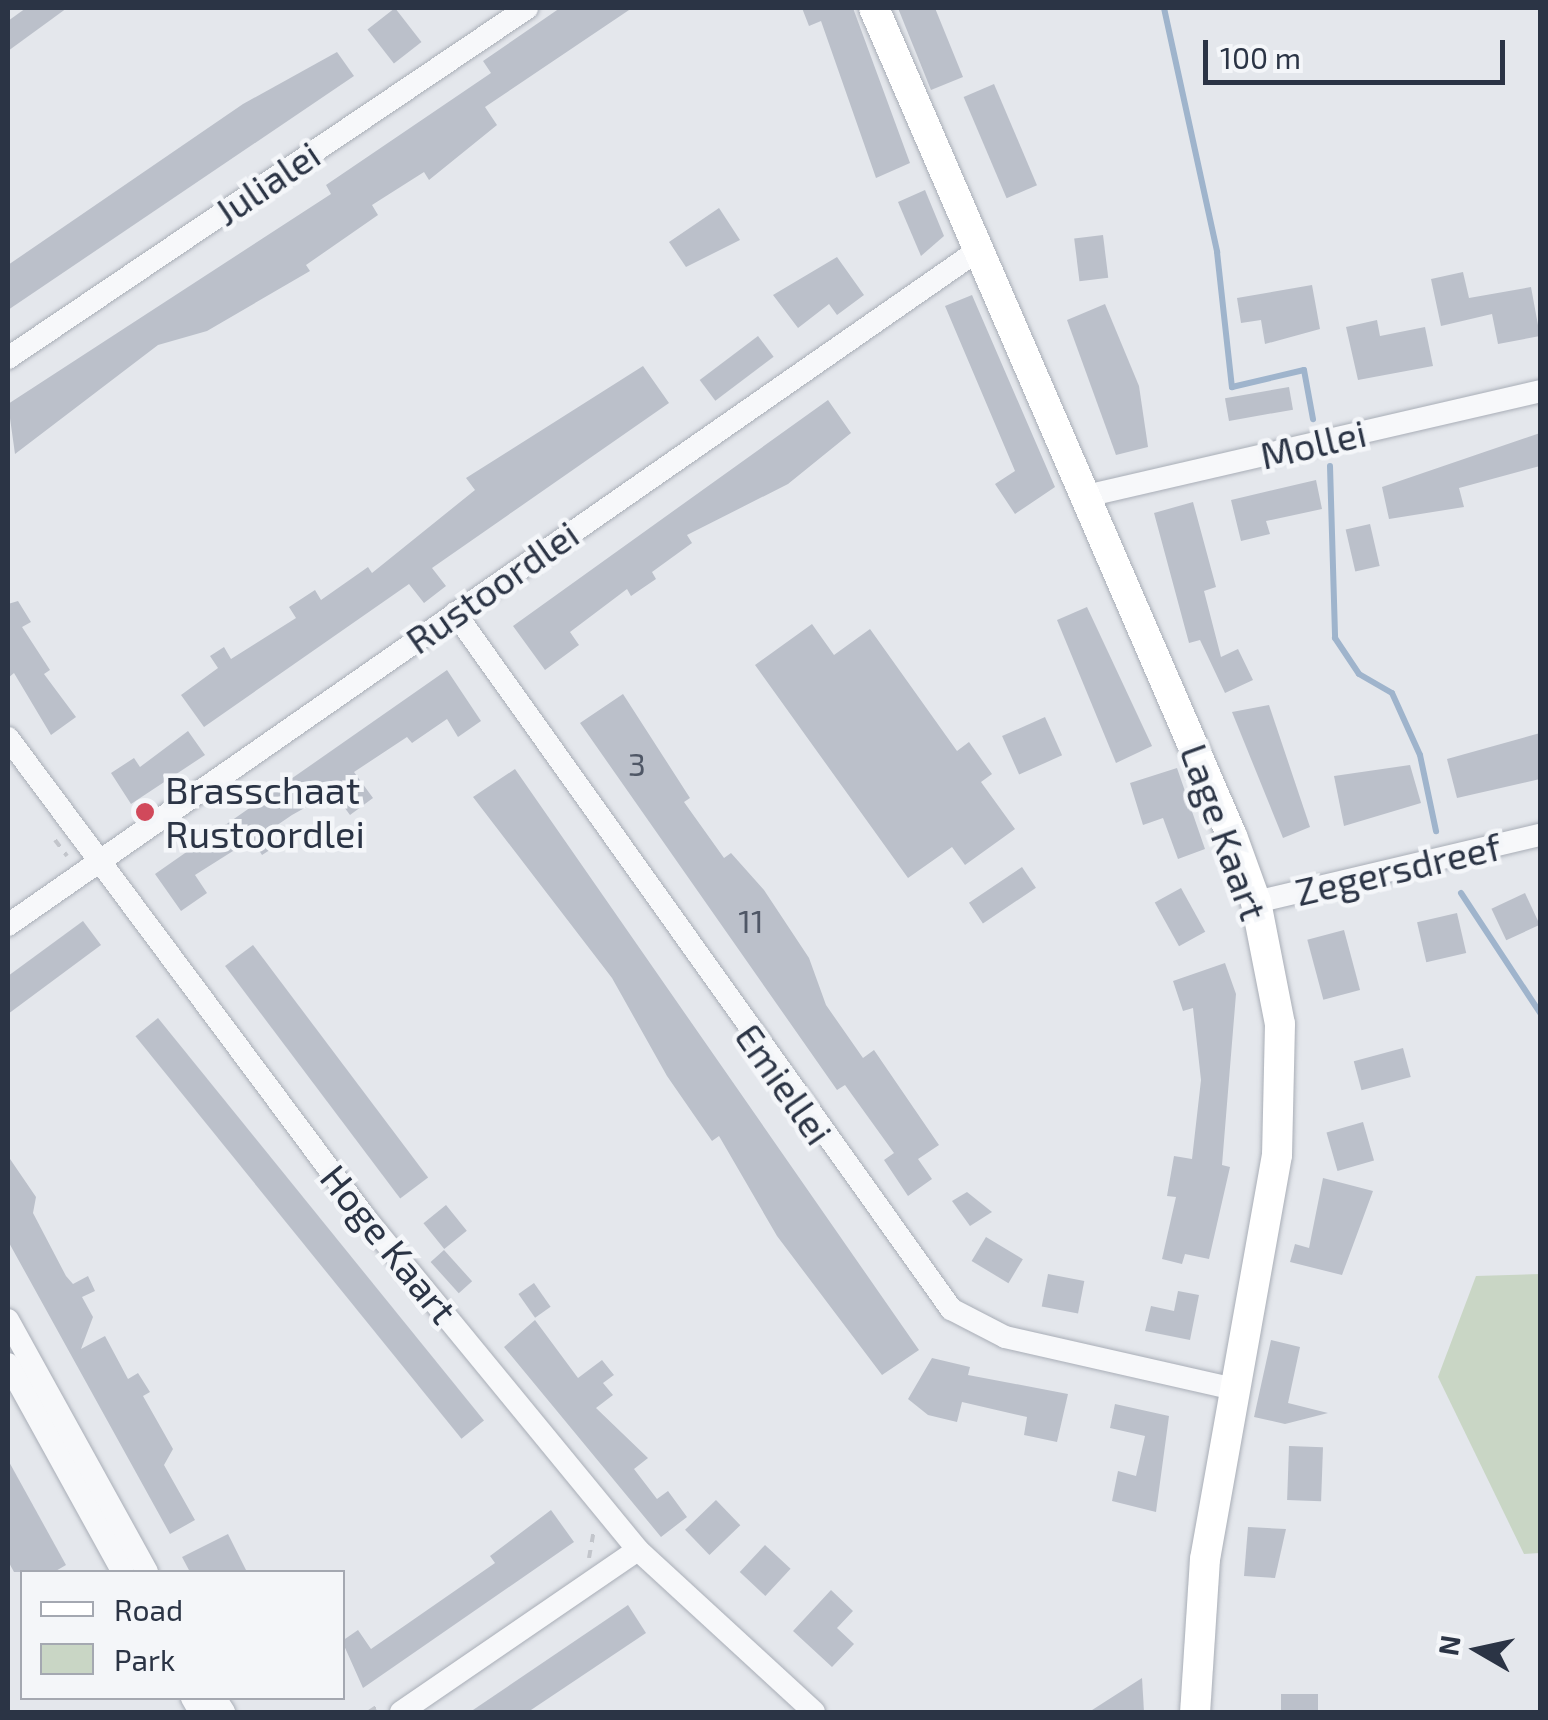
<!DOCTYPE html>
<style>
body{margin:0}
#map{position:relative;width:1548px;height:1720px;overflow:hidden;background:#e4e7ec;font-family:"Exo 2",sans-serif}
div>[style]{position:absolute}
[style*='--x']{left:calc(var(--x)*1px);top:calc(var(--y)*1px);width:calc(var(--w)*1px);rotate:calc(var(--a)*1deg)}
.green>*{inset:0;background:#c9d6c5}
.stream>*{height:6px;margin:-3px;padding:0 3px;transform-origin:3px;border-radius:3px;background:#9fb4cc}
.building>*{inset:0;background:#bbc0ca;transform-origin:0 0}
.path>*{height:4px;margin-top:-2px;transform-origin:0;background:repeating-linear-gradient(90deg,#c2c5cb 0 8px,transparent 0 16px)}
.roads{filter:drop-shadow(0 0 2px #a9aeb7) drop-shadow(0 0 2px #a9aeb7)}
.street>*{height:22px;margin:-11px;padding:0 11px;transform-origin:11px;border-radius:11px;background:#f7f8fa}
.secondary>*{height:30px;margin:-15px;padding:0 15px;transform-origin:15px;border-radius:15px;background:#fff}
.dots>*{width:28px;height:28px;translate:-50% -50%;box-sizing:border-box;border:5px solid #f4f6f9;border-radius:50%}
span{translate:-50% -50%;white-space:nowrap;text-align:center;line-height:1.15;-webkit-text-stroke:9px #f4f6f9;paint-order:stroke}
.number-label{font-size:32px;color:#4f5766}
.number-label span{-webkit-text-stroke-width:0}
.street-label{font-size:38px;color:#2b3445}
.poi-label{font-size:38px;color:#2b3445}
.left{translate:0 -50%;text-align:left}
.frame{position:absolute;inset:0;border:10px solid #2b3445;pointer-events:none}
.legend{position:absolute;left:20px;top:1570px;width:325px;height:130px;box-sizing:border-box;background:#f4f6f9;border:2px solid #a4a8b1;margin:0;padding:12px 18px;list-style:none;font-size:30px;color:#2b3445}
.legend li{display:flex;align-items:center;gap:20px;height:50px}
.legend b{width:50px;border:2px solid #a4a8b1}
.north{position:absolute;left:1428px;top:1600px;width:100px;height:100px;-webkit-text-stroke:8px #f4f6f9;paint-order:stroke;rotate:279deg;font-size:28px;font-weight:700;line-height:40px;text-align:center;color:#2b3445}
.north::after{content:'';display:block;margin:auto;width:35px;height:45px;background:#2b3445;clip-path:polygon(50% 0,100% 100%,50% 72%,0 100%)}
.scale{position:absolute;left:1203px;top:40px;width:302px;height:45px;box-sizing:border-box;border:5px solid #2b3445;border-top:0;padding-left:12px;font-size:30px;line-height:35px;white-space:nowrap;color:#2b3445;-webkit-text-stroke:8px #f4f6f9;paint-order:stroke}
</style>
<div id="map">
<div class="green">
<i style="clip-path:polygon(1540px 1274px,1540px 1553px,1524px 1554px,1438px 1377px,1476px 1276px)"></i>
</div>
<div class="stream">
<i style="--x:1164;--y:8;--w:250;--a:77.7"></i>
<i style="--x:1217;--y:252;--w:136;--a:83.7"></i>
<i style="--x:1232;--y:387;--w:74;--a:-13.3"></i>
<i style="--x:1304;--y:370;--w:50;--a:79.6"></i>
<i style="--x:1330;--y:466;--w:172;--a:88.3"></i>
<i style="--x:1335;--y:638;--w:43;--a:56.3"></i>
<i style="--x:1359;--y:674;--w:38;--a:30"></i>
<i style="--x:1392;--y:693;--w:68;--a:65.7"></i>
<i style="--x:1420;--y:755;--w:78;--a:78.1"></i>
<i style="--x:1461;--y:893;--w:144;--a:56.6"></i>
</div>
<div class="building">
<i style="clip-path:polygon(26px 8px,67px 8px,8px 51px,8px 21px)"></i>
<i style="left:395px;top:8px;width:43px;height:35px;rotate:52deg"></i>
<i style="clip-path:polygon(560px 8px,632px 8px,485px 107px,497px 125px,429px 180px,424px 172px,372px 205px,378px 215px,306px 265px,310px 271px,207px 331px,158px 345px,15px 454px,8px 404px,331px 194px,326px 185px,491px 73px,483px 61px)"></i>
<i style="clip-path:polygon(802px 8px,853px 8px,910px 163px,876px 178px,821px 21px,809px 26px)"></i>
<i style="clip-path:polygon(898px 8px,935px 8px,963px 77px,931px 90px)"></i>
<i style="clip-path:polygon(337px 52px,354px 76px,8px 310px,8px 265px,243px 104px)"></i>
<i style="left:994px;top:84px;width:110px;height:33px;rotate:67deg"></i>
<i style="clip-path:polygon(925px 190px,944px 236px,921px 256px,898px 202px)"></i>
<i style="clip-path:polygon(719px 208px,740px 240px,686px 267px,669px 242px)"></i>
<i style="left:1103px;top:235px;width:43px;height:29px;rotate:83deg"></i>
<i style="clip-path:polygon(837px 257px,864px 295px,837px 315px,829px 304px,798px 328px,773px 295px)"></i>
<i style="clip-path:polygon(1463px 272px,1469px 298px,1531px 287px,1540px 336px,1498px 344px,1492px 314px,1441px 326px,1431px 279px)"></i>
<i style="clip-path:polygon(1312px 285px,1320px 329px,1265px 344px,1261px 320px,1241px 323px,1237px 298px)"></i>
<i style="clip-path:polygon(972px 295px,1055px 487px,1015px 514px,995px 484px,1015px 471px,945px 306px)"></i>
<i style="clip-path:polygon(1105px 304px,1139px 386px,1148px 447px,1116px 455px,1067px 320px)"></i>
<i style="clip-path:polygon(1377px 320px,1380px 336px,1425px 327px,1433px 366px,1358px 380px,1346px 327px)"></i>
<i style="left:758px;top:336px;width:26px;height:73px;rotate:53deg"></i>
<i style="clip-path:polygon(643px 366px,669px 403px,432px 568px,446px 586px,424px 603px,409px 584px,204px 727px,181px 695px,218px 668px,210px 656px,224px 647px,231px 659px,296px 618px,289px 607px,315px 590px,321px 600px,368px 567px,372px 573px,475px 490px,466px 478px)"></i>
<i style="left:1289px;top:387px;width:23px;height:65px;rotate:80deg"></i>
<i style="clip-path:polygon(828px 400px,851px 433px,788px 484px,687px 535px,692px 543px,652px 572px,656px 579px,631px 596px,627px 589px,570px 632px,579px 645px,545px 670px,513px 626px)"></i>
<i style="clip-path:polygon(1540px 433px,1540px 466px,1459px 488px,1464px 507px,1389px 519px,1382px 487px)"></i>
<i style="clip-path:polygon(1316px 480px,1322px 509px,1266px 521px,1270px 534px,1241px 541px,1231px 500px)"></i>
<i style="clip-path:polygon(1193px 502px,1216px 587px,1204px 591px,1221px 657px,1238px 649px,1253px 680px,1225px 693px,1200px 640px,1189px 643px,1154px 513px)"></i>
<i style="left:1370px;top:524px;width:43px;height:25px;rotate:77deg"></i>
<i style="clip-path:polygon(18px 601px,31px 622px,22px 627px,50px 670px,44px 674px,76px 717px,51px 735px,14px 673px,8px 678px,8px 604px)"></i>
<i style="clip-path:polygon(1087px 607px,1152px 746px,1116px 763px,1057px 620px)"></i>
<i style="clip-path:polygon(812px 624px,834px 655px,870px 629px,957px 751px,969px 742px,992px 774px,981px 782px,1015px 829px,965px 865px,952px 847px,908px 878px,755px 665px)"></i>
<i style="clip-path:polygon(447px 670px,481px 721px,458px 737px,447px 719px,412px 743px,407px 737px,354px 772px,373px 798px,350px 815px,333px 792px,292px 815px,267px 832px,276px 846px,262px 855px,252px 839px,195px 875px,207px 893px,181px 911px,155px 874px)"></i>
<i style="clip-path:polygon(623px 694px,690px 798px,684px 802px,724px 858px,731px 853px,764px 890px,809px 958px,826px 1005px,863px 1058px,874px 1050px,939px 1145px,918px 1159px,932px 1179px,908px 1196px,884px 1160px,894px 1153px,845px 1085px,837px 1090px,580px 723px)"></i>
<i style="clip-path:polygon(1269px 705px,1310px 827px,1283px 838px,1232px 712px)"></i>
<i style="left:1045px;top:717px;width:42px;height:47px;rotate:66deg"></i>
<i style="clip-path:polygon(188px 731px,205px 755px,131px 804px,111px 773px,134px 758px,140px 767px)"></i>
<i style="clip-path:polygon(1540px 733px,1540px 779px,1457px 798px,1447px 759px)"></i>
<i style="clip-path:polygon(1410px 765px,1421px 803px,1344px 826px,1334px 776px)"></i>
<i style="clip-path:polygon(1177px 768px,1205px 849px,1178px 859px,1163px 818px,1143px 825px,1130px 783px)"></i>
<i style="clip-path:polygon(515px 769px,919px 1350px,882px 1375px,777px 1236px,719px 1136px,712px 1141px,667px 1076px,612px 978px,473px 797px)"></i>
<i style="left:1022px;top:867px;width:25px;height:64px;rotate:56deg"></i>
<i style="left:1181px;top:888px;width:50px;height:30px;rotate:61deg"></i>
<i style="left:1525px;top:893px;width:35px;height:37px;rotate:65deg"></i>
<i style="left:1457px;top:913px;width:41px;height:41px;rotate:77deg"></i>
<i style="clip-path:polygon(83px 921px,101px 945px,8px 1014px,8px 976px)"></i>
<i style="left:1344px;top:930px;width:62px;height:38px;rotate:75deg"></i>
<i style="left:253px;top:945px;width:291px;height:35px;rotate:53deg"></i>
<i style="clip-path:polygon(1225px 963px,1236px 994px,1222px 1165px,1230px 1167px,1209px 1259px,1185px 1254px,1182px 1264px,1162px 1259px,1176px 1197px,1167px 1196px,1174px 1156px,1192px 1159px,1201px 1080px,1193px 1008px,1183px 1011px,1173px 981px)"></i>
<i style="left:158px;top:1018px;width:518px;height:29px;rotate:51deg"></i>
<i style="left:1403px;top:1048px;width:30px;height:51px;rotate:75deg"></i>
<i style="left:1363px;top:1122px;width:40px;height:38px;rotate:74deg"></i>
<i style="clip-path:polygon(8px 1156px,36px 1197px,33px 1213px,66px 1276px,73px 1284px,88px 1276px,95px 1291px,82px 1297px,93px 1317px,81px 1349px,105px 1336px,128px 1379px,138px 1373px,150px 1392px,143px 1396px,173px 1449px,164px 1465px,195px 1520px,170px 1534px,8px 1241px)"></i>
<i style="clip-path:polygon(1323px 1178px,1373px 1191px,1342px 1275px,1290px 1262px,1295px 1244px,1309px 1248px)"></i>
<i style="clip-path:polygon(967px 1192px,992px 1212px,970px 1226px,952px 1201px)"></i>
<i style="left:446px;top:1205px;width:33px;height:29px;rotate:51deg"></i>
<i style="left:986px;top:1237px;width:43px;height:28px;rotate:31deg"></i>
<i style="left:444px;top:1250px;width:42px;height:18px;rotate:48deg"></i>
<i style="left:1048px;top:1274px;width:37px;height:33px;rotate:11deg"></i>
<i style="left:534px;top:1283px;width:29px;height:19px;rotate:55deg"></i>
<i style="clip-path:polygon(1178px 1291px,1199px 1295px,1190px 1340px,1145px 1331px,1151px 1306px,1174px 1311px)"></i>
<i style="clip-path:polygon(535px 1320px,578px 1378px,602px 1360px,614px 1375px,603px 1383px,613px 1395px,596px 1408px,648px 1458px,634px 1469px,657px 1499px,668px 1491px,687px 1517px,661px 1537px,504px 1347px)"></i>
<i style="clip-path:polygon(1271px 1340px,1300px 1347px,1288px 1403px,1328px 1413px,1285px 1424px,1254px 1417px)"></i>
<i style="clip-path:polygon(932px 1358px,970px 1367px,968px 1375px,1068px 1394px,1057px 1442px,1024px 1435px,1027px 1417px,962px 1402px,957px 1422px,928px 1415px,908px 1399px)"></i>
<i style="clip-path:polygon(1115px 1404px,1169px 1416px,1156px 1512px,1112px 1501px,1118px 1471px,1136px 1476px,1145px 1436px,1110px 1428px)"></i>
<i style="left:1289px;top:1446px;width:34px;height:54px;rotate:2deg"></i>
<i style="clip-path:polygon(8px 1460px,66px 1565px,54px 1572px,14px 1572px,8px 1561px)"></i>
<i style="left:716px;top:1500px;width:35px;height:43px;rotate:46deg"></i>
<i style="clip-path:polygon(551px 1510px,574px 1542px,363px 1688px,342px 1641px,358px 1630px,371px 1649px,495px 1563px,490px 1556px)"></i>
<i style="clip-path:polygon(1248px 1527px,1286px 1529px,1275px 1578px,1244px 1576px)"></i>
<i style="clip-path:polygon(228px 1534px,247px 1572px,190px 1572px,182px 1557px)"></i>
<i style="left:765px;top:1545px;width:35px;height:37px;rotate:43deg"></i>
<i style="clip-path:polygon(831px 1590px,853px 1611px,837px 1628px,854px 1644px,832px 1667px,793px 1631px)"></i>
<i style="clip-path:polygon(628px 1605px,646px 1633px,528px 1712px,470px 1712px)"></i>
<i style="clip-path:polygon(1142px 1678px,1144px 1712px,1089px 1712px)"></i>
<i style="left:1318px;top:1694px;width:18px;height:37px;rotate:90deg"></i>
</div>
<div class="path">
<i style="--x:55;--y:840;--w:20;--a:53"></i>
<i style="--x:589;--y:1558;--w:29;--a:-80"></i>
<i style="--x:369;--y:1712;--w:14;--a:-34"></i>
</div>
<div class="roads">
<div class="street">
<i style="--x:8;--y:358;--w:626;--a:-33.99"></i>
<i style="--x:1086;--y:496;--w:466;--a:-13"></i>
<i style="--x:455;--y:613;--w:855;--a:54.52"></i>
<i style="--x:951;--y:1309;--w:61;--a:27.4"></i>
<i style="--x:1005;--y:1337;--w:234;--a:12.8"></i>
<i style="--x:8;--y:738;--w:601;--a:53.32"></i>
<i style="--x:367;--y:1220;--w:427;--a:50.6"></i>
<i style="--x:638;--y:1550;--w:239;--a:42.6"></i>
<i style="--x:1256;--y:902;--w:292;--a:-13.3"></i>
<i style="--x:8;--y:925;--w:1180;--a:-34.82"></i>
<i style="--x:8;--y:1320;--w:288;--a:61.1"></i>
<i style="--x:8;--y:1364;--w:238;--a:61.1"></i>
<i style="--x:192;--y:1698;--w:16;--a:60"></i>
<i style="--x:215;--y:1698;--w:17;--a:57"></i>
<i style="--x:401;--y:1712;--w:287;--a:-34.4"></i>
</div>
<div class="secondary">
<i style="--x:874;--y:8;--w:902;--a:66.62"></i>
<i style="--x:1232;--y:836;--w:70;--a:70"></i>
<i style="--x:1256;--y:902;--w:124;--a:78.9"></i>
<i style="--x:1280;--y:1024;--w:131;--a:91.3"></i>
<i style="--x:1277;--y:1155;--w:410;--a:100.1"></i>
<i style="--x:1205;--y:1559;--w:153;--a:93.7"></i>
</div>
</div>
<div class="dots">
<i style="left:145px;top:812px;background:#d1495b"></i>
</div>
<div class="number-label">
<span style="left:637px;top:763px">3</span>
<span style="left:751px;top:920px">11</span>
</div>
<div class="street-label">
<span style="left:267px;top:183px;rotate:-34deg">Julialei</span>
<span style="left:1313px;top:444px;rotate:-13deg">Mollei</span>
<span style="left:492px;top:587px;rotate:-35deg">Rustoordlei</span>
<span style="left:1224px;top:832px;rotate:70deg">Lage Kaart</span>
<span style="left:1398px;top:869px;rotate:-13deg">Zegersdreef</span>
<span style="left:784px;top:1084px;rotate:55deg">Emiellei</span>
<span style="left:389px;top:1244px;rotate:51deg">Hoge Kaart</span>
</div>
<div class="poi-label">
<span class="left" style="left:165px;top:812px">Brasschaat<br>Rustoordlei</span>
</div>
<div class="frame"></div>
<ul class="legend">
<li><b style="height:12px;background:#fff"></b>Road</li>
<li><b style="height:28px;background:#c9d6c5"></b>Park</li>
</ul>
<div class="north">N</div>
<div class="scale">100 m</div>
</div>
